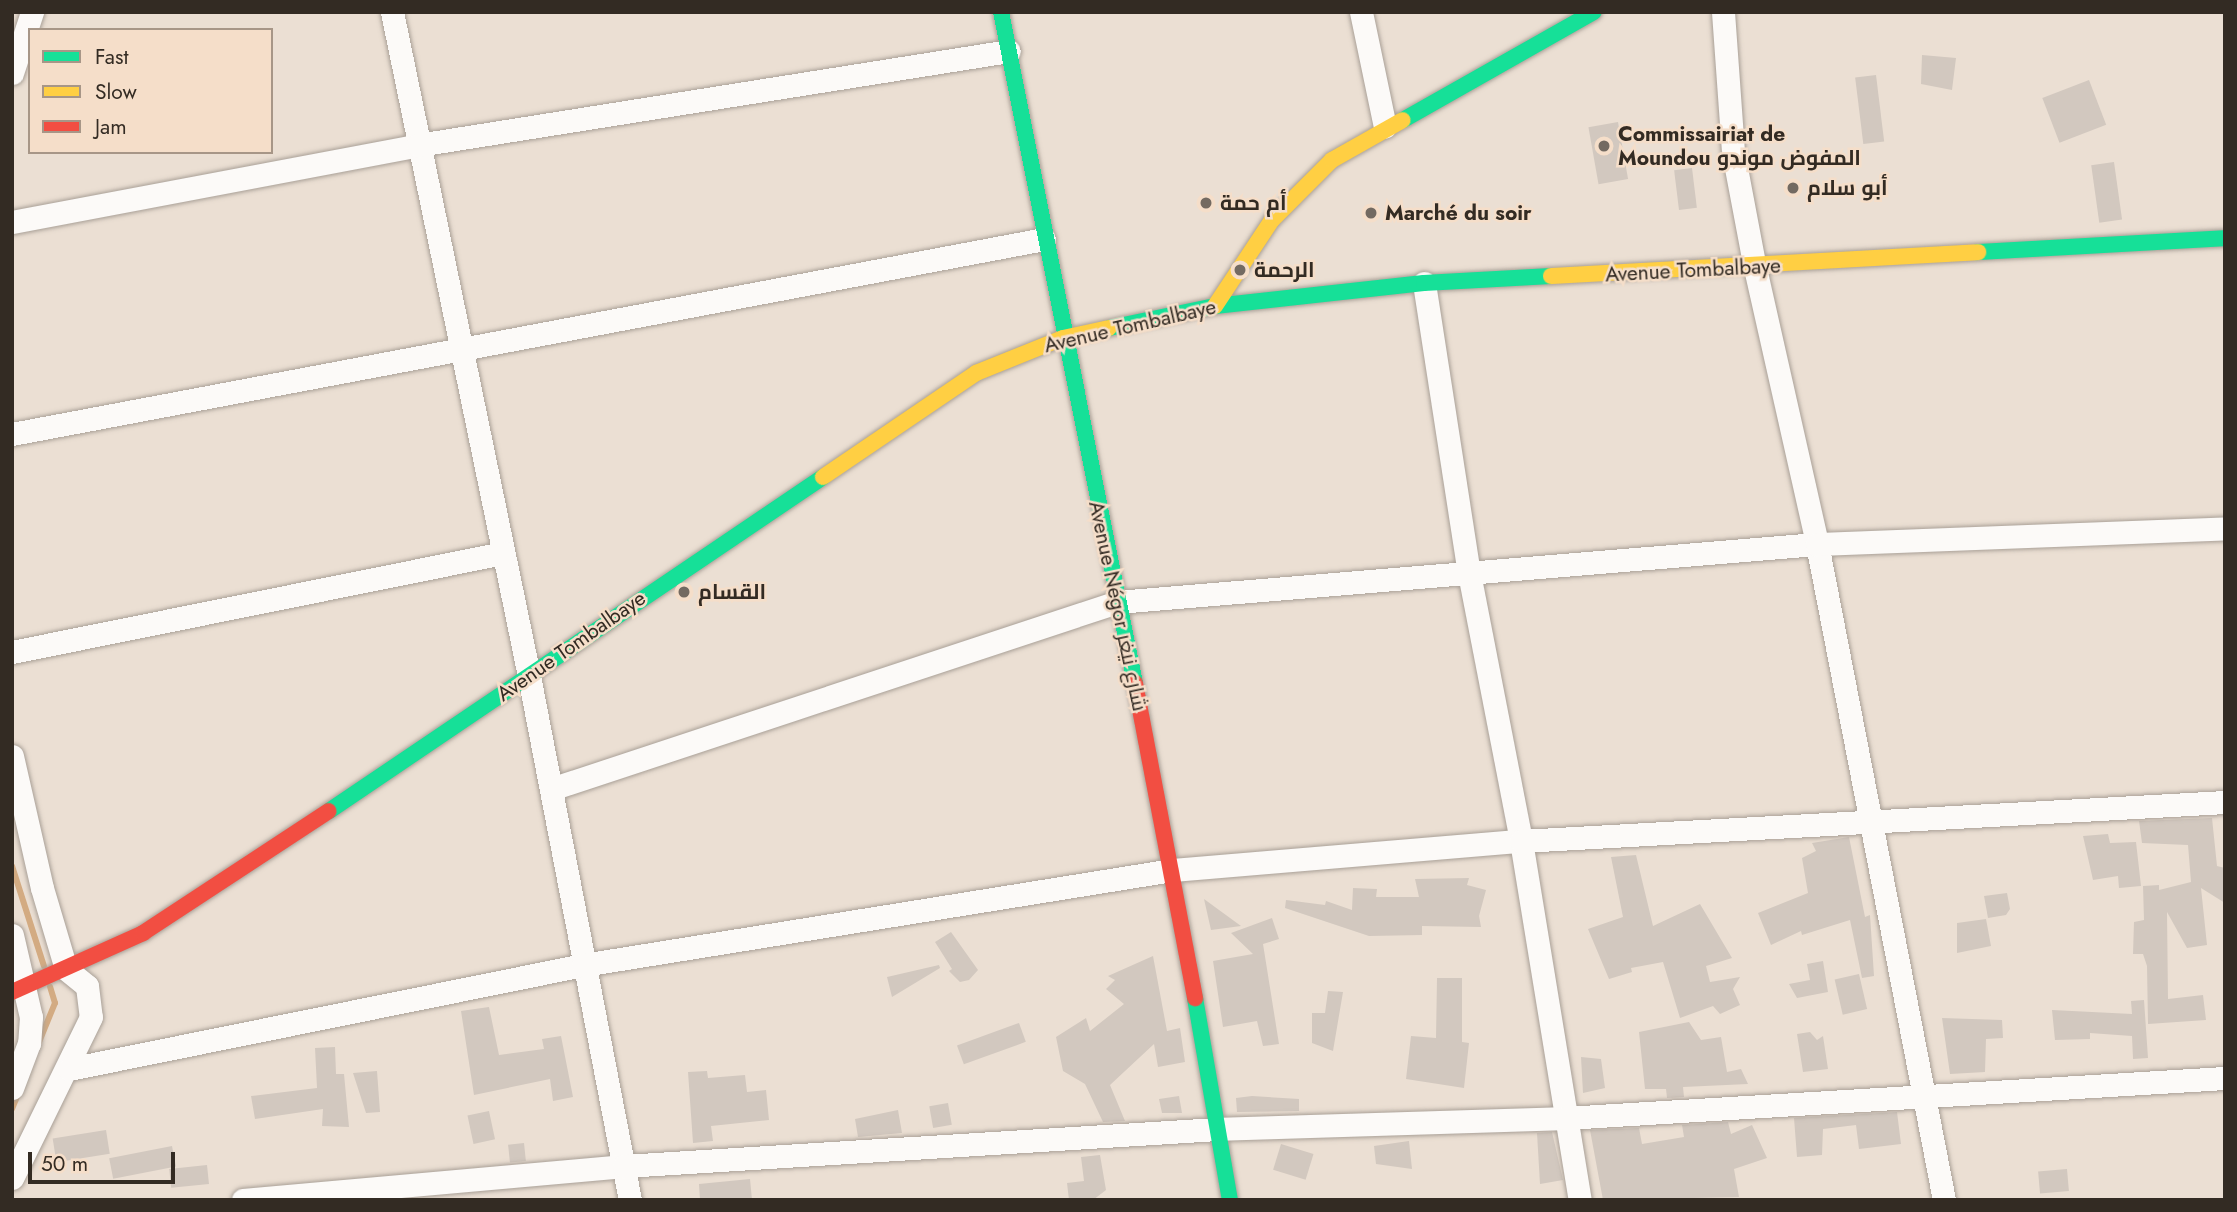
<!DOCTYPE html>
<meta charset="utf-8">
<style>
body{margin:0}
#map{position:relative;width:2237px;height:1212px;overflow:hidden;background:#ebdfd3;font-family:Jost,Cairo,sans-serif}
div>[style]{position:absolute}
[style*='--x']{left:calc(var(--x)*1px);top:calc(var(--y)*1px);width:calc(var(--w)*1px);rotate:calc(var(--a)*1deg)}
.stream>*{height:6px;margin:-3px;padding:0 3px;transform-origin:3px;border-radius:3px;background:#d3ab82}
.building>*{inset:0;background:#d2c8bf;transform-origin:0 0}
.roads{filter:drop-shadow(0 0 2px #a9a097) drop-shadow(0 0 2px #a9a097)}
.street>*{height:23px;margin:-11.5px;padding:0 11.5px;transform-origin:11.5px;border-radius:11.5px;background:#fcfaf8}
.fast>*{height:16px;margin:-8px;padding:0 8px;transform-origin:8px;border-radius:8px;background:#16e098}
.slow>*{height:16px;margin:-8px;padding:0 8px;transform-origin:8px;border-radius:8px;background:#ffcf43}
.jam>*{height:16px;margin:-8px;padding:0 8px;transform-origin:8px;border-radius:8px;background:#f24e42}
.dots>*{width:19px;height:19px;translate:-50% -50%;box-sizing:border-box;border:4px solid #f5dec9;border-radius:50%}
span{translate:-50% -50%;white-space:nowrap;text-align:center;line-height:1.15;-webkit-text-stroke:5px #f5dec9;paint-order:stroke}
.poi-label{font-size:21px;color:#332b23;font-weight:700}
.left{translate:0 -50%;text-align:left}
.street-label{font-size:21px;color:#332b23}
.frame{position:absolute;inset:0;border:14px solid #332b23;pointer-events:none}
.legend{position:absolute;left:28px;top:28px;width:245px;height:126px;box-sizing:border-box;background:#f5dec9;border:2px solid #a79687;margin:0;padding:9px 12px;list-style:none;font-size:21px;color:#332b23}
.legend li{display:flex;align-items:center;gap:14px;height:35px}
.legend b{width:35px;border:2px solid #a79687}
.scale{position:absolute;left:28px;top:1152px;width:147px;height:32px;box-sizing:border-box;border:4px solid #332b23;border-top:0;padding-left:9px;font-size:21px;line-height:24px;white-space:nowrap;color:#332b23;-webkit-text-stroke:5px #f5dec9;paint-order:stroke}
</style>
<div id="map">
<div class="stream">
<i style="--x:12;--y:866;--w:105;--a:72.3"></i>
<i style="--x:39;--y:1042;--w:42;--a:-67.7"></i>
<i style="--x:55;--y:1003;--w:17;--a:-107"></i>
<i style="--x:12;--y:1109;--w:18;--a:-68"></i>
</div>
<div class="building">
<i style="clip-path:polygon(1922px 55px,1956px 58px,1952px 90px,1921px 84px)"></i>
<i style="left:1876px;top:75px;width:67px;height:21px;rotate:83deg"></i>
<i style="left:2089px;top:80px;width:48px;height:50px;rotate:69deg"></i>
<i style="left:1618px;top:122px;width:58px;height:30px;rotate:80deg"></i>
<i style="left:2114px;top:162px;width:58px;height:23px;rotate:82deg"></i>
<i style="left:1692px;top:168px;width:40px;height:18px;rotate:83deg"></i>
<i style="clip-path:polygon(2212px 818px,2217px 866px,2225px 868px,2225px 903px,2201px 888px,2207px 945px,2187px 948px,2167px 912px,2168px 999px,2203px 995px,2206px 1020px,2148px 1024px,2147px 966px,2143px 954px,2133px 954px,2134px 922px,2144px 920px,2143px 886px,2159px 885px,2159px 890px,2191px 882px,2188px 845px,2142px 843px,2139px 821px)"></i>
<i style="clip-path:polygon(2108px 834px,2110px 843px,2136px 842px,2141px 886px,2119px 888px,2118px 876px,2093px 880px,2083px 836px)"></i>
<i style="clip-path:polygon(1849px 837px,1865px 917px,1870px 915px,1874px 976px,1862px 978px,1850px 920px,1802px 935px,1801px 931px,1771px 945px,1758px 913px,1808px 893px,1802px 858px,1816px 851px,1812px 843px)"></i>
<i style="clip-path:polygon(1636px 855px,1653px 926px,1700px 904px,1732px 958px,1706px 966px,1710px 982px,1740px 977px,1733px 989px,1740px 1005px,1720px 1014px,1713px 1006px,1680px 1018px,1663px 962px,1631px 968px,1632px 972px,1609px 979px,1588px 929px,1623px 917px,1611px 857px)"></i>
<i style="clip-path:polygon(1469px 878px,1467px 885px,1486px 890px,1479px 916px,1481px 927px,1422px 926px,1422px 935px,1369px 936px,1285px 908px,1286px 900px,1325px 905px,1326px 901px,1352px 910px,1353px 888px,1377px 889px,1376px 897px,1419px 897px,1415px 879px)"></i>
<i style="clip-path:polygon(2007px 893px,2010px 909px,2006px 915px,1988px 918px,1984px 896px)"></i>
<i style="clip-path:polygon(1204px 899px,1241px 926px,1211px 930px)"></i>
<i style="clip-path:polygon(1272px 918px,1279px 939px,1263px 944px,1279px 1044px,1263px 1046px,1257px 1021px,1223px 1027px,1213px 961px,1253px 954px,1231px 933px)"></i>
<i style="clip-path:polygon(1986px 919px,1991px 946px,1957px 953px,1957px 923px)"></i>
<i style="clip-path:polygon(951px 932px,978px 970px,969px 980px,960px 982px,949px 971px,952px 969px,935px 942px)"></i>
<i style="clip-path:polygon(1153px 956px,1167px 1031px,1180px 1028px,1185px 1062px,1158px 1067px,1154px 1044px,1110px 1085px,1125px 1121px,1103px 1122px,1085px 1084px,1063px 1071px,1056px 1037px,1086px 1018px,1090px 1031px,1124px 1004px,1106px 989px,1115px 980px,1108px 976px)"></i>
<i style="clip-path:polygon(1823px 961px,1828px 992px,1797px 998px,1789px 984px,1810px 980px,1807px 964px)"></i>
<i style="clip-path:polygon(939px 965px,940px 968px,892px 997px,887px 977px)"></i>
<i style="left:1859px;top:974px;width:36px;height:25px;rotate:77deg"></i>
<i style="clip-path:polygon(1437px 978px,1462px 978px,1462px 1042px,1469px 1043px,1464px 1088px,1406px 1079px,1411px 1036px,1436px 1038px)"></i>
<i style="clip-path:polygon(1328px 991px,1343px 992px,1333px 1051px,1312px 1043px,1312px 1013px,1325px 1013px)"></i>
<i style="clip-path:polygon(2144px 1000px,2148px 1058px,2133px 1059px,2132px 1036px,2090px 1033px,2090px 1039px,2055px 1040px,2052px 1010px,2132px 1014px,2131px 1001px)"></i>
<i style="clip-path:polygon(489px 1007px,499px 1055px,544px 1049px,542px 1039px,561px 1036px,573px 1097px,553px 1101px,550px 1079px,474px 1095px,461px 1011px)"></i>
<i style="clip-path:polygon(1942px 1018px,2002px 1020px,2003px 1038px,1986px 1039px,1985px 1072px,1950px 1074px)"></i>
<i style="clip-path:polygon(1689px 1022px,1701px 1040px,1721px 1037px,1727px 1072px,1741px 1069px,1748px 1084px,1683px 1087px,1684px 1097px,1667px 1098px,1666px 1089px,1645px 1089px,1639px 1032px)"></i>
<i style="left:1019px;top:1023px;width:20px;height:66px;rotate:70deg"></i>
<i style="clip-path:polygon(1810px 1032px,1817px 1040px,1823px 1036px,1828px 1069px,1803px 1072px,1797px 1034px)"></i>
<i style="clip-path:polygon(335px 1047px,336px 1074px,344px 1074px,349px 1127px,322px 1126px,323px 1109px,255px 1119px,251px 1096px,317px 1088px,315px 1048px)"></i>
<i style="clip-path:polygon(1581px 1057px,1601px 1059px,1605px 1088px,1583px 1093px)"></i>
<i style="clip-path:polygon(377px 1071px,380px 1112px,366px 1113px,353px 1073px)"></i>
<i style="clip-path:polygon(707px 1071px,708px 1078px,745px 1075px,747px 1092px,766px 1090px,769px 1120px,711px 1126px,713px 1141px,693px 1143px,688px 1072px)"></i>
<i style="clip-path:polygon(1179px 1096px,1182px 1113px,1162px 1113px,1159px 1099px)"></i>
<i style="clip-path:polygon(1252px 1096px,1299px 1099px,1299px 1111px,1237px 1112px,1236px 1098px)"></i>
<i style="left:948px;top:1103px;width:22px;height:19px;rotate:80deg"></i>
<i style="clip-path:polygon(898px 1110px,902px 1133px,858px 1137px,855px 1119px)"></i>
<i style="left:489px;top:1111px;width:29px;height:22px;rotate:78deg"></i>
<i style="clip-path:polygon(1897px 1112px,1901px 1144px,1859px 1149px,1856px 1125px,1823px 1129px,1822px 1155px,1797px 1157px,1794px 1118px)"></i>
<i style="clip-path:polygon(1728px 1122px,1731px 1134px,1752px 1125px,1767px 1158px,1734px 1169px,1739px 1197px,1603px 1200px,1590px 1130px,1639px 1128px,1642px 1144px,1684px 1137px,1682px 1125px)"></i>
<i style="left:106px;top:1130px;width:24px;height:54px;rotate:81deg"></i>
<i style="clip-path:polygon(1552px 1132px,1563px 1180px,1540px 1184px,1537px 1133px)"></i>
<i style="clip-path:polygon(1409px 1141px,1412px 1169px,1376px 1164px,1374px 1146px)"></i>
<i style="left:524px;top:1143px;width:18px;height:16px;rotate:84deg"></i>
<i style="left:1281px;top:1144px;width:34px;height:27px;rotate:17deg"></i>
<i style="left:172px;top:1146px;width:21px;height:64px;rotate:79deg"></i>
<i style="clip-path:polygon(1100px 1155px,1106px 1190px,1093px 1200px,1069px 1200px,1067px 1183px,1084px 1181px,1081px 1157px)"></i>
<i style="left:207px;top:1165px;width:19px;height:38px;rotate:84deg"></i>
<i style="left:2067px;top:1169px;width:22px;height:29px;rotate:85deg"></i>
<i style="clip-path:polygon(750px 1179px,752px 1200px,700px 1200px,699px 1184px)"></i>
</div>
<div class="roads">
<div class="street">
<i style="--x:392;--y:12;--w:678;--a:78.34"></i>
<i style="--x:529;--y:676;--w:534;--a:79.09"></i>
<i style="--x:1361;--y:12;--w:117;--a:78.2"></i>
<i style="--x:1723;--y:12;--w:140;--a:85.9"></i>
<i style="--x:1733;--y:152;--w:118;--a:79.3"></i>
<i style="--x:1755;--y:268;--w:283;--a:77.3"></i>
<i style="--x:1817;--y:544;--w:668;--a:79.04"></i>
<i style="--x:12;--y:73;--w:64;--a:-71.8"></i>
<i style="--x:12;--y:222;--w:413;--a:-10.7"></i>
<i style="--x:418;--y:145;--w:598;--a:-9.04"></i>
<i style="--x:1424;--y:283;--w:293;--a:81.2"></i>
<i style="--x:1469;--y:573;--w:273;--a:79"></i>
<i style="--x:1521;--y:841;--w:364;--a:80.7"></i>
<i style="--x:12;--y:434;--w:1050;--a:-10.7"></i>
<i style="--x:12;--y:652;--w:501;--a:-11.4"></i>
<i style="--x:12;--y:756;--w:135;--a:77.2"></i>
<i style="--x:42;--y:888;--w:84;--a:73.5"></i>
<i style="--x:66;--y:969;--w:27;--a:39"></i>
<i style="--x:87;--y:986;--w:31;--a:83"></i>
<i style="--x:91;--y:1017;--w:179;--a:116.1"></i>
<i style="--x:551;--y:789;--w:596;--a:-18.28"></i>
<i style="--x:1117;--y:602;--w:702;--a:-4.74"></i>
<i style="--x:1817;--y:544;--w:408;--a:-2.2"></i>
<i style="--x:12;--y:935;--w:84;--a:77"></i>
<i style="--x:31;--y:1017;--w:26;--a:94"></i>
<i style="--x:29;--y:1043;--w:48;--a:110.7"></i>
<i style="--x:69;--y:1069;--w:524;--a:-11.44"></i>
<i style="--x:583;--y:965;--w:597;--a:-9.16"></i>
<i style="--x:1172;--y:870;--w:350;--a:-4.8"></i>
<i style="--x:1521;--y:841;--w:705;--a:-3.17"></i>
<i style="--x:243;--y:1200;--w:383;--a:-5.1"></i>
<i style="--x:624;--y:1166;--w:594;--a:-3.57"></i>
<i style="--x:1217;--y:1129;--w:348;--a:-1.8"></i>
<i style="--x:1565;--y:1118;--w:661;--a:-3.47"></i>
</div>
<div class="fast">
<i style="--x:1001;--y:12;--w:684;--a:78.71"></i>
<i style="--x:1403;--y:120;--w:219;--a:-29.5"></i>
<i style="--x:1978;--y:252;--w:247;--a:-3.2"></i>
<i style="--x:1109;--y:328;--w:108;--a:-11.7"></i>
<i style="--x:1215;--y:306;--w:210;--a:-6.3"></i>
<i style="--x:1424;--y:283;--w:127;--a:-3.2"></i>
<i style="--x:329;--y:811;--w:596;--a:-34.06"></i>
<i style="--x:1195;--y:998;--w:205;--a:80.2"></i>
</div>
<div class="slow">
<i style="--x:1551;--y:276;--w:428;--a:-3.2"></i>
<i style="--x:1215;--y:306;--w:103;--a:-56.5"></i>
<i style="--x:1272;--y:220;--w:85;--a:-45"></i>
<i style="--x:1332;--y:160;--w:81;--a:-29.4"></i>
<i style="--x:823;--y:477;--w:185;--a:-34.2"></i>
<i style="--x:976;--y:373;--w:94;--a:-21.9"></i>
<i style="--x:1063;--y:338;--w:47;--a:-12.3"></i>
</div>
<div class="jam">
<i style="--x:1135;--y:683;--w:321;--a:79.2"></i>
<i style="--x:12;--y:992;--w:144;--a:-24.2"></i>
<i style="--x:143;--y:933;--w:222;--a:-33.3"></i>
</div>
</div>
<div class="dots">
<i style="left:1604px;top:146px;background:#736a61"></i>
<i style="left:1793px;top:188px;background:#736a61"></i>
<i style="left:1206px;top:203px;background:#736a61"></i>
<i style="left:1371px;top:213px;background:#736a61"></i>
<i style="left:1240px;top:270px;background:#736a61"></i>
<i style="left:684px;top:592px;background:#736a61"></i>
</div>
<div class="poi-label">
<span class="left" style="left:1618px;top:146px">Commissairiat de<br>Moundou المفوض موندو</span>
<span class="left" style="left:1807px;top:188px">أبو سلام</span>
<span class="left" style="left:1220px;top:203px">أم حمة</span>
<span class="left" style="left:1385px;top:213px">Marché du soir</span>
<span class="left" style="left:1254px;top:270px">الرحمة</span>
<span class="left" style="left:698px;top:592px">القسام</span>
</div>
<div class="street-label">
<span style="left:1693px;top:270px;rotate:-3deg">Avenue Tombalbaye</span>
<span style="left:1130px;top:326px;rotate:-13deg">Avenue Tombalbaye</span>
<span style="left:1118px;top:606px;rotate:78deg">Avenue Négor شارع نيغر</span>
<span style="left:571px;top:646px;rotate:-35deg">Avenue Tombalbaye</span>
</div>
<div class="frame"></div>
<ul class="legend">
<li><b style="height:9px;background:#16e098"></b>Fast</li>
<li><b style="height:9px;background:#ffcf43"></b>Slow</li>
<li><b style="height:9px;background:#f24e42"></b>Jam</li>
</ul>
<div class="scale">50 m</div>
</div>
